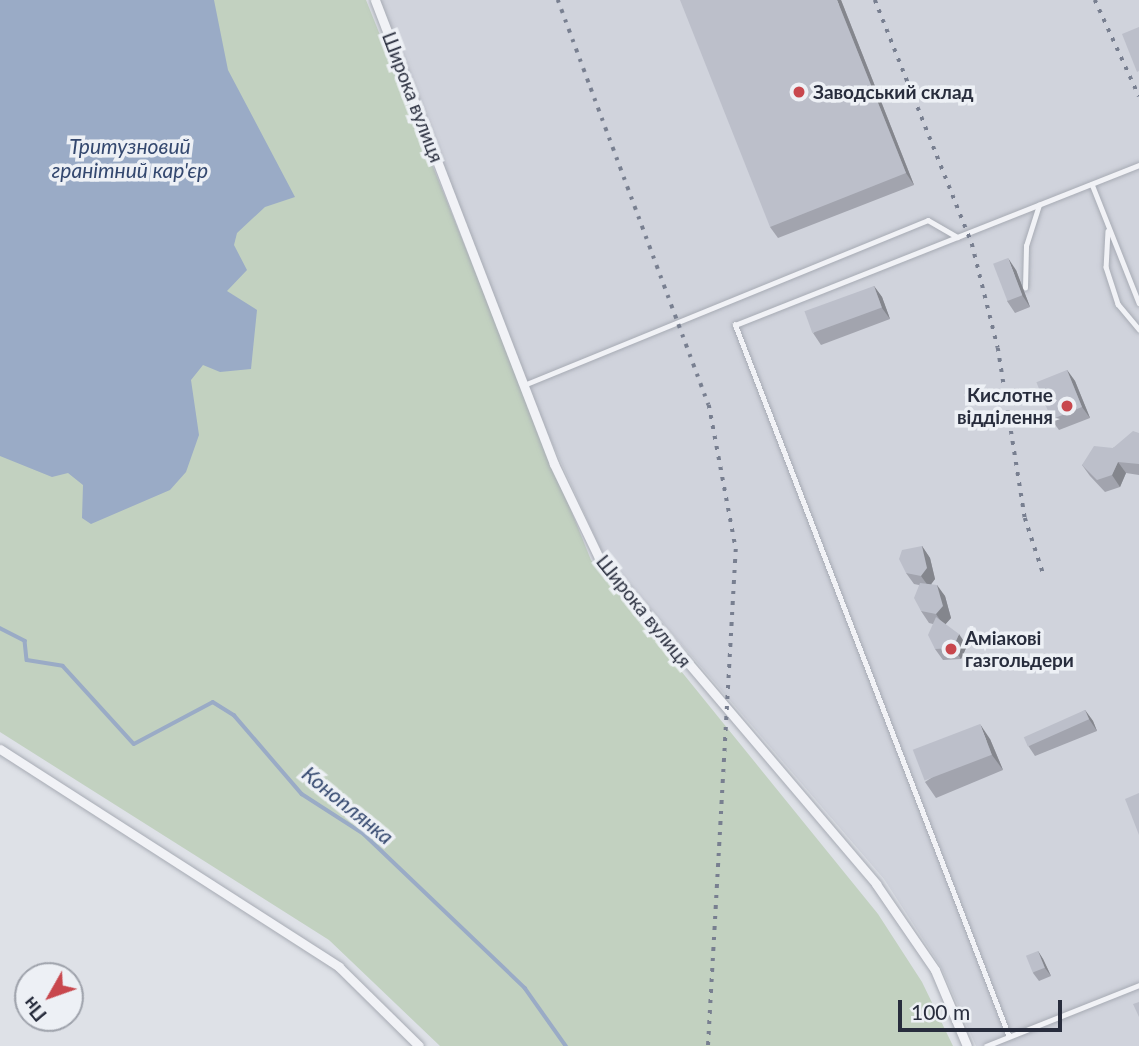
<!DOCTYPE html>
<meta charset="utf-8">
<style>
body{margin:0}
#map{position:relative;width:1139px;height:1046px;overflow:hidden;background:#dee1e7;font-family:Lato,sans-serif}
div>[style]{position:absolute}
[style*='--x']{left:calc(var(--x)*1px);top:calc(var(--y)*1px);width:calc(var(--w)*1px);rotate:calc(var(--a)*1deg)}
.built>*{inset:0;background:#d0d3dc}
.green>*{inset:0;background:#c2d1c0}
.water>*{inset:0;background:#9aabc6}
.stream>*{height:3.5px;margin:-1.75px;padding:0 1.75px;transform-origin:1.75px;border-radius:1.75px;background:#9aabc6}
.roads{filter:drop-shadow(0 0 2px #a7abb4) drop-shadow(0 0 2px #a7abb4)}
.service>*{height:4.5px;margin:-2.25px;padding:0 2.25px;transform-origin:2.25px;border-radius:2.25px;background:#f1f2f6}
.minor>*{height:9px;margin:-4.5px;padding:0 4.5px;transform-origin:4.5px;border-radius:4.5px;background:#f1f2f6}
.rail>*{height:3.5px;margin-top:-1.75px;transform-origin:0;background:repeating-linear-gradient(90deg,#787f90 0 3.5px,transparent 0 10.5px)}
.wall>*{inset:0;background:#a2a4ae}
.shaded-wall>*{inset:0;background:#84868d}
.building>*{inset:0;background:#bcbfca;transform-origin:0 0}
.dots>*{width:19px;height:19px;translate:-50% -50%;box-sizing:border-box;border:4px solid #edf0f5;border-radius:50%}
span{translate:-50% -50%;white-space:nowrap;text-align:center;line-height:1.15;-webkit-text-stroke:7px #edf0f5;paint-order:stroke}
.poi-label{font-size:19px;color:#282d3d;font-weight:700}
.left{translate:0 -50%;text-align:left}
.right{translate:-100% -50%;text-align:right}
.street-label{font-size:19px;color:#282d3d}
.water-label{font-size:21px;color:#34486f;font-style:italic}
.north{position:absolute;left:14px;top:962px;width:70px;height:70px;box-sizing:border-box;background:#edf0f5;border:2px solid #9ea2ab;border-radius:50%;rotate:230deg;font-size:19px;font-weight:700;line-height:28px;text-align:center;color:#282d3d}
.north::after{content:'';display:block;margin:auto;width:24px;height:32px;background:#c8474d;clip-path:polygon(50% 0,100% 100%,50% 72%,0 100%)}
.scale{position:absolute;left:898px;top:1000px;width:164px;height:32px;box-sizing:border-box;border:4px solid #282d3d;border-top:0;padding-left:9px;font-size:21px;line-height:24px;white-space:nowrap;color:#282d3d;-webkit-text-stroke:5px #edf0f5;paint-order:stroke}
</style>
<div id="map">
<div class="built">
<i style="clip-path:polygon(380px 0,1139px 0,1139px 1046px,976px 1046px,941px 967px,884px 879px,602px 552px,528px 390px)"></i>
</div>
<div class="green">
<i style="clip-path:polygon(0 0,366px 0,591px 560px,878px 914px,922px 982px,953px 1046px,440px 1046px,329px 940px,0 732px)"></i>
</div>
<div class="water">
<i style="clip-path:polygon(0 0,214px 0,228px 70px,295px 197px,265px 207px,237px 233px,234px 245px,247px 270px,227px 291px,257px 310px,251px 369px,220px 372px,203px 365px,191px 380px,199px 435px,186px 472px,170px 490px,91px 524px,82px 518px,83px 485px,68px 473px,52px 477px,0 456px)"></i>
</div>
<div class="stream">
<i style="--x:0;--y:628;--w:28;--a:27"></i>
<i style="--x:25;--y:641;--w:19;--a:84"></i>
<i style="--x:27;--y:660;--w:36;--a:9"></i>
<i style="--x:63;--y:666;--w:105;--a:47.7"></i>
<i style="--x:134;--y:744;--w:89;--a:-28"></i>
<i style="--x:213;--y:702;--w:25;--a:32"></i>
<i style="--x:234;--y:715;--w:104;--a:49.3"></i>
<i style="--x:302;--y:794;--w:74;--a:32.8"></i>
<i style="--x:364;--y:834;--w:223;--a:43.7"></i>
<i style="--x:525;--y:988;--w:71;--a:54.7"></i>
</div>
<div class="roads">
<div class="service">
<i style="--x:1092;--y:184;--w:128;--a:68.4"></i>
<i style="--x:1108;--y:231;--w:36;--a:93"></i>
<i style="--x:1106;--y:267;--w:39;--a:72"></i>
<i style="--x:1118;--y:304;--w:33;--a:50"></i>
<i style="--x:1025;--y:288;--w:42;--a:-88.6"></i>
<i style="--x:1026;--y:246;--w:43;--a:-72.4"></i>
<i style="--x:524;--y:385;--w:436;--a:-22.2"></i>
<i style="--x:928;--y:220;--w:34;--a:30"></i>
<i style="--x:1009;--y:1037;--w:763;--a:-111.05"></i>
<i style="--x:735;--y:325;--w:435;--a:-21.6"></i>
<i style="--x:986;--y:1046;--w:165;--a:-21.7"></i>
</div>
<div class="minor">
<i style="--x:375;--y:0;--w:497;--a:68.9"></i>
<i style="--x:554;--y:464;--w:104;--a:64.4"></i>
<i style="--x:599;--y:558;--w:428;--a:49.6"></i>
<i style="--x:876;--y:884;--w:104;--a:55.5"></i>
<i style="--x:935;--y:970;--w:82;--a:67.2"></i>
<i style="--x:0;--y:749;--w:403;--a:32.7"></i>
<i style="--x:339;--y:967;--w:112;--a:44.6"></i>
</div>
</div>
<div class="rail">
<i style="--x:558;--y:0;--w:432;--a:69.6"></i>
<i style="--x:709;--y:405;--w:147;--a:79.4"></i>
<i style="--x:736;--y:549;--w:498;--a:93.2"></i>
<i style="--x:875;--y:0;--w:263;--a:68.3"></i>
<i style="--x:972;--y:244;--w:107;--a:76"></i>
<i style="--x:998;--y:348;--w:172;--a:81"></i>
<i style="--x:1025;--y:518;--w:58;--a:71.9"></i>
<i style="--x:1095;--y:0;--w:106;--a:65.4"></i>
</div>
<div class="wall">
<i style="clip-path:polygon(841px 0,914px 185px,778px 238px,770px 227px)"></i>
<i style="clip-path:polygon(1016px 270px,1030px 307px,1015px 313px,1007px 301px)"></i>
<i style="clip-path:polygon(874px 286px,882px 297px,890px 319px,821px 345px,813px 333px)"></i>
<i style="clip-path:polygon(1067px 370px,1075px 381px,1090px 418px,1059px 430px,1051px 419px)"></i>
<i style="clip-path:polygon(1139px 433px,1139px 475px,1126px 473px,1120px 487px,1105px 492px,1090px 476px,1082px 465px,1113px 448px)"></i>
<i style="clip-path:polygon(922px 546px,930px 558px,935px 579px,931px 584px,945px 596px,951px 618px,945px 624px,967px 646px,961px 659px,943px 660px,935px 649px,933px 624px,929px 623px,921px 611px,919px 585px,914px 584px,906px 573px)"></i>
<i style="clip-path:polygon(1085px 710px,1093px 721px,1097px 731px,1035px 756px,1027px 744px)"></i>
<i style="clip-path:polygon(990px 739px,1003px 770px,936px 798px,925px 782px)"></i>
<i style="clip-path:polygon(1038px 951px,1043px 959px,1051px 976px,1039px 981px,1033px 973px)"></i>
</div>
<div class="shaded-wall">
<i style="clip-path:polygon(837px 0,841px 0,914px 185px,906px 173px)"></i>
<i style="clip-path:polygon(1008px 258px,1016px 270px,1030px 307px,1022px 295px)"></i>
<i style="clip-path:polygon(874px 286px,882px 297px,890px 319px,882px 308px)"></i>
<i style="clip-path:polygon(1067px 370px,1075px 381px,1090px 418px,1082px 407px)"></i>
<i style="clip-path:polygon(1118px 462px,1126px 473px,1120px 487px,1112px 475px)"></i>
<i style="clip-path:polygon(922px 546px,930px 558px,935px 579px,929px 587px,921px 576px)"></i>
<i style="clip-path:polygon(937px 585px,945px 596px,951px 618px,944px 626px,936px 614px)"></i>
<i style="clip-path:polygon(959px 634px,967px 646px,961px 659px,953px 648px)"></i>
<i style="clip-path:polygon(1085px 710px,1093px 721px,1097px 731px,1089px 719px)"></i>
<i style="clip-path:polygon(980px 724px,990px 739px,1003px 770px,992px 755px)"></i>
<i style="clip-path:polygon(1038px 951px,1043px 959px,1051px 976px,1045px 968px)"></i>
</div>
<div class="building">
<i style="clip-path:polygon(680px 0,837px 0,906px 173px,770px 227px)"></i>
<i style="clip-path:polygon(1139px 27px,1139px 71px,1137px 72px,1122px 34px)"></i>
<i style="left:1008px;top:258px;width:40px;height:16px;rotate:69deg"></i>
<i style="left:874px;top:286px;width:23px;height:74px;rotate:70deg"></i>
<i style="left:1067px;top:370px;width:40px;height:33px;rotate:68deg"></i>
<i style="clip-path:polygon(1133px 431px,1139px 433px,1139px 464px,1118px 462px,1112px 475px,1097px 480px,1082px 465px,1094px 446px,1113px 448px)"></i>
<i style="clip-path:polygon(922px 546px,927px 568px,921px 576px,906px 573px,899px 559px,902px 550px)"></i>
<i style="clip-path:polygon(920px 583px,937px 585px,943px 606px,936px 614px,921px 611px,914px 598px)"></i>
<i style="clip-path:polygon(936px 617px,959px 634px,953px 648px,935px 649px,928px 635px)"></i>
<i style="left:1085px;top:710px;width:10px;height:67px;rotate:66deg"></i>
<i style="left:980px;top:724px;width:33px;height:72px;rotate:69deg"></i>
<i style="clip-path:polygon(1139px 793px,1139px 835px,1125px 799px)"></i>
<i style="left:1038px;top:951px;width:18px;height:13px;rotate:68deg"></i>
<i style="clip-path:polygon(1139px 1002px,1139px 1017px,1133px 1004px)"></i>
</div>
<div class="dots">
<i style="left:799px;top:92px;background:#c8474d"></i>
<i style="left:1067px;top:406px;background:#c8474d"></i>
<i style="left:951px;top:649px;background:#c8474d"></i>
</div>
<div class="poi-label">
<span class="left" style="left:813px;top:92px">Заводський склад</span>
<span class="right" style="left:1053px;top:406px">Кислотне<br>відділення</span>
<span class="left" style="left:965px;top:649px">Аміакові<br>газгольдери</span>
</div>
<div class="street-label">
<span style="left:413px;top:97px;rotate:69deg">Широка вулиця</span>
<span style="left:644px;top:611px;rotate:51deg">Широка вулиця</span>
</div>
<div class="water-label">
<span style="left:130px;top:158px">Тритузновий<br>гранітний кар'єр</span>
<span style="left:348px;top:805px;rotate:39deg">Коноплянка</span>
</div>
<div class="north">Пн</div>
<div class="scale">100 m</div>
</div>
